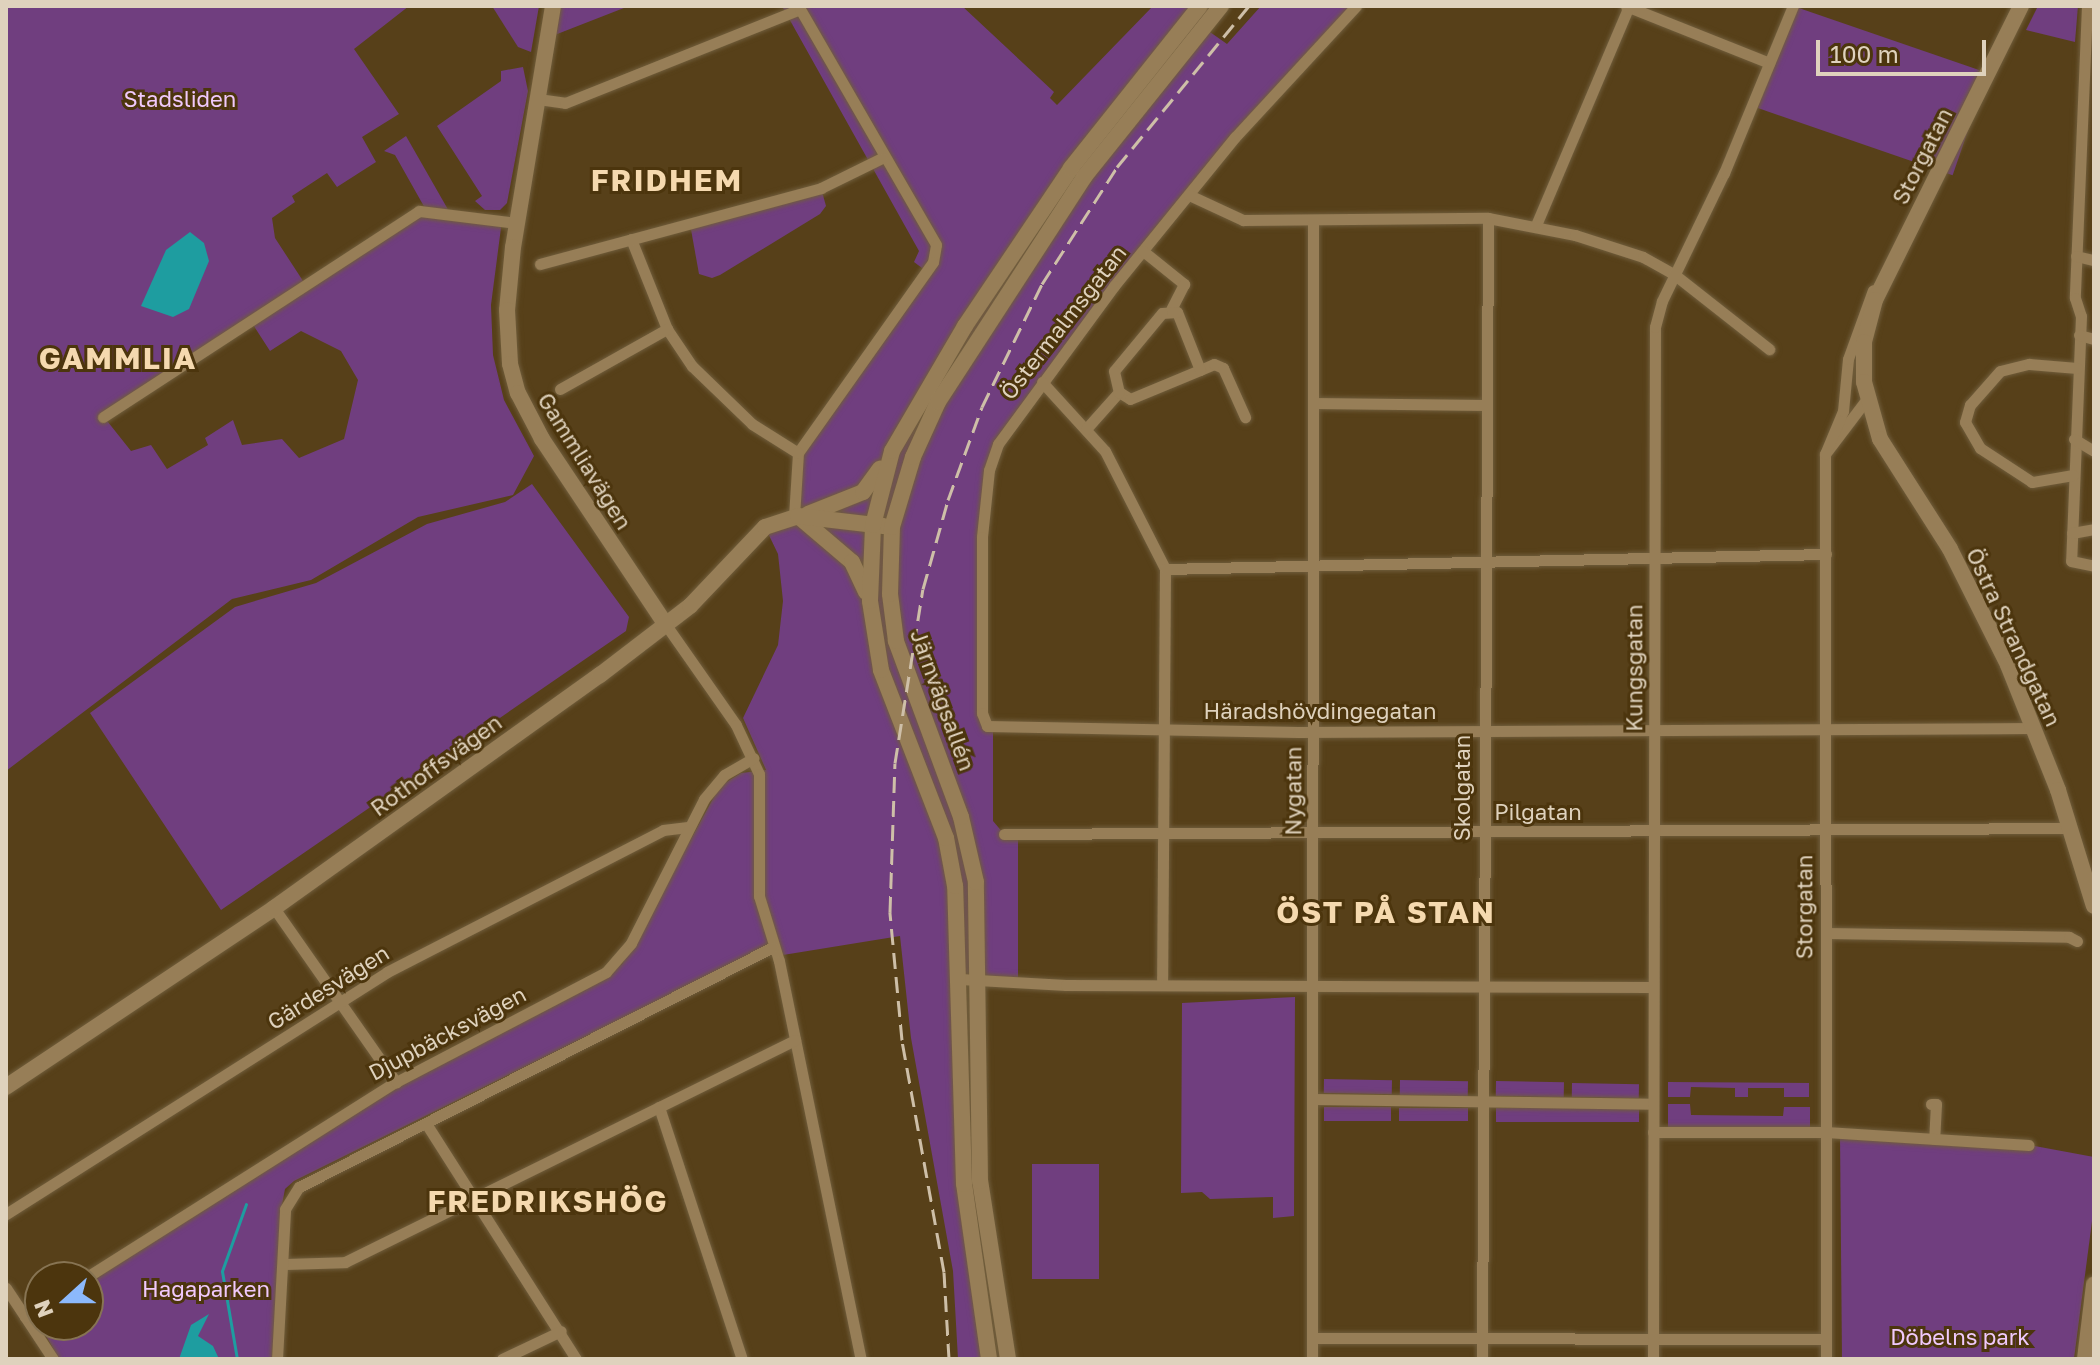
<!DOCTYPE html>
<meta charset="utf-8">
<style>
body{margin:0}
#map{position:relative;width:2100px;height:1365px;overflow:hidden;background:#574019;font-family:"Golos Text",sans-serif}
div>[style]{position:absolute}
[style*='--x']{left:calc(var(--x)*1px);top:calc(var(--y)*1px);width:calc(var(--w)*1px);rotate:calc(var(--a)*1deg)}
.green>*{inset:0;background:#703e7f;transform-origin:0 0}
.water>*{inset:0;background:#1e9da0}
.stream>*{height:3px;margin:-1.5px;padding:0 1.5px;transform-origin:1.5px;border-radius:1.5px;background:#1e9da0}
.roads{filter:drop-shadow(0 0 2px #705d3c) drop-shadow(0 0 2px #705d3c)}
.street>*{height:11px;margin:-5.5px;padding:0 5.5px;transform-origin:5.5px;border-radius:5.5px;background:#977e57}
.secondary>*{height:16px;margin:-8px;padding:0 8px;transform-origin:8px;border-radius:8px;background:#977e57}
.rail>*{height:3px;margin-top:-1.5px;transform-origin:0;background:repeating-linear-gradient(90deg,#cebfa8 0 16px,transparent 0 24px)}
span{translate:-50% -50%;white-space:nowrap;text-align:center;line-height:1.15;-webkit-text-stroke:6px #4c350d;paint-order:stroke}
.park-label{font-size:22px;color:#f0c9fc}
.street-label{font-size:22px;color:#dfd2bd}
.district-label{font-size:30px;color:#f5d9af;font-weight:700;letter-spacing:2px}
.frame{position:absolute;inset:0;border:8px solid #dfd2bd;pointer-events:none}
.north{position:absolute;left:24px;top:1261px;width:80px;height:80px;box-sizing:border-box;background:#4c350d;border:2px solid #877453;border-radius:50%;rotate:249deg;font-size:22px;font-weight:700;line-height:32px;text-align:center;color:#dfd2bd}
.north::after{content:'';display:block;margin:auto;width:28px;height:36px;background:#8cb9fc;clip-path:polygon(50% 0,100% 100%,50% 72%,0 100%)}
.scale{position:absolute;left:1816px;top:40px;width:170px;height:36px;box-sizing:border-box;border:4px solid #dfd2bd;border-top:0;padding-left:10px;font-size:24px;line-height:28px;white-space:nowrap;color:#dfd2bd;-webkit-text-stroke:6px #4c350d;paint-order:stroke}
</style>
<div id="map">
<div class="green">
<i style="clip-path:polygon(evenodd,6px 6px,409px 6px,354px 49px,399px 114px,362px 137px,376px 162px,337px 187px,327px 173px,292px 196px,295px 202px,272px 218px,275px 238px,305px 284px,426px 210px,395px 155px,384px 151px,406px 136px,450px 213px,502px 220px,491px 305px,493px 355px,504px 400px,534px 456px,513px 495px,418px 517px,311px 580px,232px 599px,6px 771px,6px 6px,250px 320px,270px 351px,301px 331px,341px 351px,358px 380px,344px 439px,299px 458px,282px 439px,242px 445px,233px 420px,205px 438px,208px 445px,167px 469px,151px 445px,131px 451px,104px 417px,250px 320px)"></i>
<i style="clip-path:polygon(492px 6px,539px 6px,531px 52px,518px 47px)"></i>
<i style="clip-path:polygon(553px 6px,629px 6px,547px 38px)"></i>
<i style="clip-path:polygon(782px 6px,808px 12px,804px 6px,962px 6px,1054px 92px,1050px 98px,1057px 105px,1153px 6px,1200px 6px,1190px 18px,1227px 44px,1261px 6px,1356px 6px,1235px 137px,1042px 382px,989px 470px,982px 713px,993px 729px,993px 821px,1004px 834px,1018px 834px,1018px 984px,961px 979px,963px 1132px,989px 1359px,958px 1359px,953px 1271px,911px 1038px,900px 936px,783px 955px,778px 941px,294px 1181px,285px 1189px,282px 1205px,272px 1359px,59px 1359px,40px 1325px,88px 1325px,88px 1281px,398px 1086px,622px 964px,720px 786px,741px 773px,766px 770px,743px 718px,778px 645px,783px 601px,778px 554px,765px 527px,794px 516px,798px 453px,926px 271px,914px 262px,919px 251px)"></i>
<i style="left:1793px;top:6px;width:206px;height:108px;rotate:19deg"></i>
<i style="clip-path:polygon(2038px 6px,2078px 6px,2075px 42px,2026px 30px)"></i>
<i style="clip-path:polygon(523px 67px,528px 91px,507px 203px,500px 210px,485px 210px,475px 201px,482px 196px,437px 126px,501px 81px,501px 71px)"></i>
<i style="clip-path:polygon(821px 188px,826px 206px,820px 214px,720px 275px,712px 278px,699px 274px,690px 224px)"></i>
<i style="clip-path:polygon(532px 484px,629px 617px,626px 631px,221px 910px,90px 713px,235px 607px,316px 583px,427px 524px,505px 502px)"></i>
<i style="clip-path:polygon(1295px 997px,1294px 1216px,1273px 1218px,1273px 1197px,1210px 1199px,1202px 1192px,1181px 1193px,1182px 1003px)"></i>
<i style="left:1324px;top:1079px;width:68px;height:14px;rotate:1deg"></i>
<i style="left:1400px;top:1080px;width:68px;height:15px;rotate:1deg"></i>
<i style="left:1496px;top:1081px;width:68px;height:15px;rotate:1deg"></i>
<i style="clip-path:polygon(1668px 1082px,1809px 1083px,1809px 1097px,1784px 1097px,1784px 1088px,1748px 1088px,1748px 1097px,1735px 1097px,1735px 1088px,1691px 1087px,1690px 1097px,1668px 1097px)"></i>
<i style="left:1572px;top:1083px;width:67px;height:14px;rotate:1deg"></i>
<i style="clip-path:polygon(1668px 1104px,1690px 1104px,1691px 1115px,1783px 1116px,1784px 1107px,1810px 1107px,1810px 1129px,1668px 1128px)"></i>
<i style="left:1324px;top:1107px;width:67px;height:14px"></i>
<i style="left:1399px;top:1108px;width:69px;height:13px"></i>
<i style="left:1496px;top:1108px;width:143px;height:14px"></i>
<i style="clip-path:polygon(1840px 1134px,2029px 1145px,2094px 1157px,2094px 1206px,2074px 1359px,1842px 1359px)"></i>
<i style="left:1032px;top:1164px;width:67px;height:115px"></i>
</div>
<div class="water">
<i style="clip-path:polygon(190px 232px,204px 243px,209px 261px,189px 309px,173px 317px,141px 306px,166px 250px)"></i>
<i style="clip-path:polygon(209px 1314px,198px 1336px,213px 1346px,219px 1359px,179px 1359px,191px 1325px)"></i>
</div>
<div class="stream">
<i style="--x:237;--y:1359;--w:89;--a:-99.7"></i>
<i style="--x:222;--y:1271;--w:71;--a:-70.3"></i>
</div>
<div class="roads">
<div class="street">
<i style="--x:1356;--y:6;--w:178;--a:132.7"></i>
<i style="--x:1235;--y:137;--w:192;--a:129.1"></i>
<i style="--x:1114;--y:286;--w:196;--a:126.3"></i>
<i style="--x:998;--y:444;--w:28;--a:109"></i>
<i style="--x:989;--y:470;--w:67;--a:96"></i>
<i style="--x:982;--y:537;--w:176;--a:90"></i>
<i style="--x:982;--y:713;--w:14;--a:69"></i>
<i style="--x:987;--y:726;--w:311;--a:1.1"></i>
<i style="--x:1298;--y:732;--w:734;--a:-0.31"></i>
<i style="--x:1626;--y:6;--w:154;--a:21.7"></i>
<i style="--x:2087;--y:6;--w:292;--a:92.4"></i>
<i style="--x:2075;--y:298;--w:19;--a:72"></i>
<i style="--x:2081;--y:316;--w:245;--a:92.3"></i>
<i style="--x:2071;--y:561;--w:24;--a:12"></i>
<i style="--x:538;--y:99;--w:27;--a:8"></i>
<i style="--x:565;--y:103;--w:253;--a:-21.8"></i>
<i style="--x:800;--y:9;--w:272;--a:60"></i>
<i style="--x:936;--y:245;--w:17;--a:100"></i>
<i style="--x:933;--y:262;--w:234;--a:125.3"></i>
<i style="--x:798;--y:453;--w:64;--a:93.6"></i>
<i style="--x:1189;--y:195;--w:60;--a:24.8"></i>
<i style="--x:1243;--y:220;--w:245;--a:-0.5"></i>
<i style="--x:1488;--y:218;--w:89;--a:11.1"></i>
<i style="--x:1575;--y:235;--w:71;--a:17.9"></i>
<i style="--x:1643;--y:257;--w:37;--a:29"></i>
<i style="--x:1675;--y:275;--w:120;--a:38.2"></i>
<i style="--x:1536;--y:225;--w:238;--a:-67"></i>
<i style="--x:631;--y:239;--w:97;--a:68.2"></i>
<i style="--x:667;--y:329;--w:45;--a:56"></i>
<i style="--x:692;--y:366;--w:83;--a:44"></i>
<i style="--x:752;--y:424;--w:54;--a:32.2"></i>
<i style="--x:1143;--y:251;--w:53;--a:38.8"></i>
<i style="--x:1184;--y:284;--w:28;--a:117"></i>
<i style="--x:2076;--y:256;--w:18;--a:13"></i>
<i style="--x:540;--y:264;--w:291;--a:-15.1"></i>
<i style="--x:821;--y:188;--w:68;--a:-26.2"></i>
<i style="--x:2079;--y:335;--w:16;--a:15"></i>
<i style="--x:1200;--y:370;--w:15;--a:-23"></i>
<i style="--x:1214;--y:364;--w:10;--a:24"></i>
<i style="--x:1223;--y:368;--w:54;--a:65.8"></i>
<i style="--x:1042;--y:382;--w:93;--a:47.6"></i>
<i style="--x:1105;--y:451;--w:132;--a:63"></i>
<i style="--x:1165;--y:569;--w:412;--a:90.4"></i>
<i style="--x:560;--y:389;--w:123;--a:-29.3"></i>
<i style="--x:1313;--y:403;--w:173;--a:0.7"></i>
<i style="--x:103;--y:417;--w:377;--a:-33.1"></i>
<i style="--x:419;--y:211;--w:99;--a:7"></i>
<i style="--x:1086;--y:429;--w:50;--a:-48.3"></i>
<i style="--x:1119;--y:392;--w:13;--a:32"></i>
<i style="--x:1130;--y:399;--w:76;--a:-22.5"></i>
<i style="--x:1200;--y:370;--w:62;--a:-111.6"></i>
<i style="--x:1177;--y:312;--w:15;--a:176"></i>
<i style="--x:1162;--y:313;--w:75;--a:129.6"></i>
<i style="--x:1114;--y:371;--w:22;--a:77"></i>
<i style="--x:2074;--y:439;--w:23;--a:31"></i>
<i style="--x:1825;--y:454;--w:68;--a:-52.8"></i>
<i style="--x:2073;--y:475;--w:42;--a:170.3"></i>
<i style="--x:2032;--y:482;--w:62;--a:-146.8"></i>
<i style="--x:1980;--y:448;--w:30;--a:-120"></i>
<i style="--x:1965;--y:422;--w:18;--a:-74"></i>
<i style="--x:1970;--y:405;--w:45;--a:-48.6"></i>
<i style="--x:2000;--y:371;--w:30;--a:-14"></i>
<i style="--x:2029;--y:364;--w:48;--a:4.8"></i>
<i style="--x:2072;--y:533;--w:22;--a:-10"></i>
<i style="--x:1165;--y:569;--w:661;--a:-1.3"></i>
<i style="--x:666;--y:625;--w:122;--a:55"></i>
<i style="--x:736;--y:725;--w:54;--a:64.9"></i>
<i style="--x:759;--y:774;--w:122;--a:90"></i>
<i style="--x:759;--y:896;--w:68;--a:72.9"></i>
<i style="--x:779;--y:961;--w:406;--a:78.4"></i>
<i style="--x:1004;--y:834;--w:1067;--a:-0.32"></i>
<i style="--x:274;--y:908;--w:213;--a:55"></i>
<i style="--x:1826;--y:933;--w:243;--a:0.9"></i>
<i style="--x:2069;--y:937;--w:9;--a:27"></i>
<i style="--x:960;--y:979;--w:106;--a:3.2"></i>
<i style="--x:1066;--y:985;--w:586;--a:0.2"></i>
<i style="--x:1313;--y:1099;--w:340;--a:0.8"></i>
<i style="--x:1931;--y:1104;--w:5;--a:0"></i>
<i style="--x:1936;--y:1104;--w:35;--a:93"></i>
<i style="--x:659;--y:1107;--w:265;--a:71.8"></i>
<i style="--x:427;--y:1125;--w:277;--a:57.5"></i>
<i style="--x:1653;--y:1132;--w:173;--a:0"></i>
<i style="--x:1826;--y:1132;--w:203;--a:3.7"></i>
<i style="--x:6;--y:1214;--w:451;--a:-32.4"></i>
<i style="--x:387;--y:972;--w:310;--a:-27.2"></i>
<i style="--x:663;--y:830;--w:25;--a:-7"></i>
<i style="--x:283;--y:1264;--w:62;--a:-1.8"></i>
<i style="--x:345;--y:1262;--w:502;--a:-26.26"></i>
<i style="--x:87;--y:1277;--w:365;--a:-32.3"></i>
<i style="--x:396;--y:1082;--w:237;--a:-27.6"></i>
<i style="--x:606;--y:972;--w:38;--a:-49"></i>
<i style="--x:631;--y:943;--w:161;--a:-63.1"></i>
<i style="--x:704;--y:799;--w:31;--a:-50"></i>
<i style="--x:724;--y:775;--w:34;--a:-30"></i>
<i style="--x:6;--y:1288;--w:85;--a:56.5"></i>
<i style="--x:25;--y:1317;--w:18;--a:-34"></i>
<i style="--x:1312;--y:1338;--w:513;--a:0.11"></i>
<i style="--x:277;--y:1359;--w:150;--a:-86.9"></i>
<i style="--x:285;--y:1209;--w:26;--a:-58"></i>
<i style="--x:299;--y:1187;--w:531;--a:-26.85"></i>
<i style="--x:502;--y:1359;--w:65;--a:-25.4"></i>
<i style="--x:1312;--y:1359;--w:1137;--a:-89.95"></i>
<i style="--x:1482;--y:1359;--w:1141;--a:-89.7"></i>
<i style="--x:1653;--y:1359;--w:1032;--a:-89.89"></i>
<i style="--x:1655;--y:327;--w:27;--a:-75"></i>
<i style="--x:1662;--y:301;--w:142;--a:-64.2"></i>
<i style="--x:1724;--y:173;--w:181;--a:-67.6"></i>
<i style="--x:1826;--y:1359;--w:905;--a:-90.06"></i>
<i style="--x:1825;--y:454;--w:47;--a:-67.3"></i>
<i style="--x:1843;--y:411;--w:52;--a:-84.5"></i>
<i style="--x:1848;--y:359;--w:73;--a:-70.1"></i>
</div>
<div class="secondary">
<i style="--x:553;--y:6;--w:244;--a:99.4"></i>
<i style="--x:513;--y:247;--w:63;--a:95.4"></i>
<i style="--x:507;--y:310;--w:54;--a:86.8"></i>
<i style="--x:510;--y:364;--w:30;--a:75"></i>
<i style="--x:518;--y:393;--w:52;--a:62.4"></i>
<i style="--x:542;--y:439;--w:224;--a:56.3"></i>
<i style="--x:2021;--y:6;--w:328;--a:116.4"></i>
<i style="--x:1875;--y:300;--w:43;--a:104.7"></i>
<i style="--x:1864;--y:342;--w:40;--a:90"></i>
<i style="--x:1864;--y:382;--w:59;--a:74.3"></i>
<i style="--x:1880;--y:439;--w:130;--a:57.5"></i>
<i style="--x:1950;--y:549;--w:130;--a:63.4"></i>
<i style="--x:2008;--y:665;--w:135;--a:68.2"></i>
<i style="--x:2058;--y:790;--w:121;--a:72.8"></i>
<i style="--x:808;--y:514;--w:59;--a:-21.8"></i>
<i style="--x:863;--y:492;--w:29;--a:-54"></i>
<i style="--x:798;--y:516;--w:71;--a:40.4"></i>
<i style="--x:852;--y:562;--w:33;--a:65"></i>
<i style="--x:6;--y:1087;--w:322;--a:-33.7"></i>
<i style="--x:274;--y:908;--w:401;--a:-35.6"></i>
<i style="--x:600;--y:675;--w:113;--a:-37.5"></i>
<i style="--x:690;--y:606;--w:109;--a:-46.5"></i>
<i style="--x:765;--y:527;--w:35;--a:-18"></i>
<i style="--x:798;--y:516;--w:86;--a:6.7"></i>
<i style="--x:989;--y:1359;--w:177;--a:-98.1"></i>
<i style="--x:964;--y:1184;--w:298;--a:-91.7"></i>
<i style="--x:955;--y:886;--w:49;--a:-100.6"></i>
<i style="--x:946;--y:838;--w:180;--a:-111.2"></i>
<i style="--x:881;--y:670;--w:70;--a:-99.1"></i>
<i style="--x:870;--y:601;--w:76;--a:-87.7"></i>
<i style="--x:873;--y:525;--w:76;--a:-75.6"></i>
<i style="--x:892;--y:451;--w:145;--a:-59.7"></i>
<i style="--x:965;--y:326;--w:190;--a:-56.1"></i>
<i style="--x:1071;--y:168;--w:207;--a:-51.5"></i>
<i style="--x:1008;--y:1359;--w:180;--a:-98.9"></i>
<i style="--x:980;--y:1181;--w:299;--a:-90.8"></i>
<i style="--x:976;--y:882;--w:67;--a:-103"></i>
<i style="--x:961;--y:817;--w:188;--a:-110.3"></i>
<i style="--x:896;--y:641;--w:47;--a:-97.3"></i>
<i style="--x:890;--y:594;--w:67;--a:-88.3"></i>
<i style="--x:892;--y:527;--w:73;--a:-73.3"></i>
<i style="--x:913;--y:457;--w:60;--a:-65.6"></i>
<i style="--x:938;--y:402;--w:268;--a:-57"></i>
<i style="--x:1084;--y:177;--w:219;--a:-51.3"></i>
<i style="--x:2085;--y:1359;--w:75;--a:-83.1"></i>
</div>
</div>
<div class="rail">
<i style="--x:949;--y:1359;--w:87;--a:-93.3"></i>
<i style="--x:944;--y:1272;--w:236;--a:-100.3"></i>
<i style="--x:902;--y:1040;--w:129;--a:-95.4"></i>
<i style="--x:890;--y:912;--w:149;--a:-88.1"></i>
<i style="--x:895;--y:763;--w:176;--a:-80.9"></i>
<i style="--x:923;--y:589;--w:92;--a:-74.3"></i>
<i style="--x:948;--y:500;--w:99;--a:-69.9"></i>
<i style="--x:982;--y:407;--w:137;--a:-64"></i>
<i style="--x:1042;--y:284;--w:139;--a:-57.3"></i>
<i style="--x:1117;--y:167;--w:208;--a:-50.7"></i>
</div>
<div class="park-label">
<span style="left:180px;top:99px">Stadsliden</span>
<span style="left:206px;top:1289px">Hagaparken</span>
<span style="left:1960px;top:1337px">Döbelns park</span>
</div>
<div class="street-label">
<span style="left:1922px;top:156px;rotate:-63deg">Storgatan</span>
<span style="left:1063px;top:322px;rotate:-52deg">Östermalmsgatan</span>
<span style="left:585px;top:461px;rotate:58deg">Gammliavägen</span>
<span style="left:2014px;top:637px;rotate:65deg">Östra Strandgatan</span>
<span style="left:1634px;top:668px;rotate:-90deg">Kungsgatan</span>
<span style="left:943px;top:700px;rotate:70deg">Järnvägsallén</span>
<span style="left:1320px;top:711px">Häradshövdingegatan</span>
<span style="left:436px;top:765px;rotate:-36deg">Rothoffsvägen</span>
<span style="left:1462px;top:788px;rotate:-90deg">Skolgatan</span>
<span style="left:1293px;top:791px;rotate:-90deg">Nygatan</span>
<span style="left:1538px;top:812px">Pilgatan</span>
<span style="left:1804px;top:907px;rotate:-90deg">Storgatan</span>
<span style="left:328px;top:987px;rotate:-32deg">Gärdesvägen</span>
<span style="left:447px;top:1033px;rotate:-28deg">Djupbäcksvägen</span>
</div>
<div class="district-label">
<span style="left:667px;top:180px">FRIDHEM</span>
<span style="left:118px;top:358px">GAMMLIA</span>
<span style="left:1386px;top:912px">ÖST PÅ STAN</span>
<span style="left:548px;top:1201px">FREDRIKSHÖG</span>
</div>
<div class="frame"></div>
<div class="north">N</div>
<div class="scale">100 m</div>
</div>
